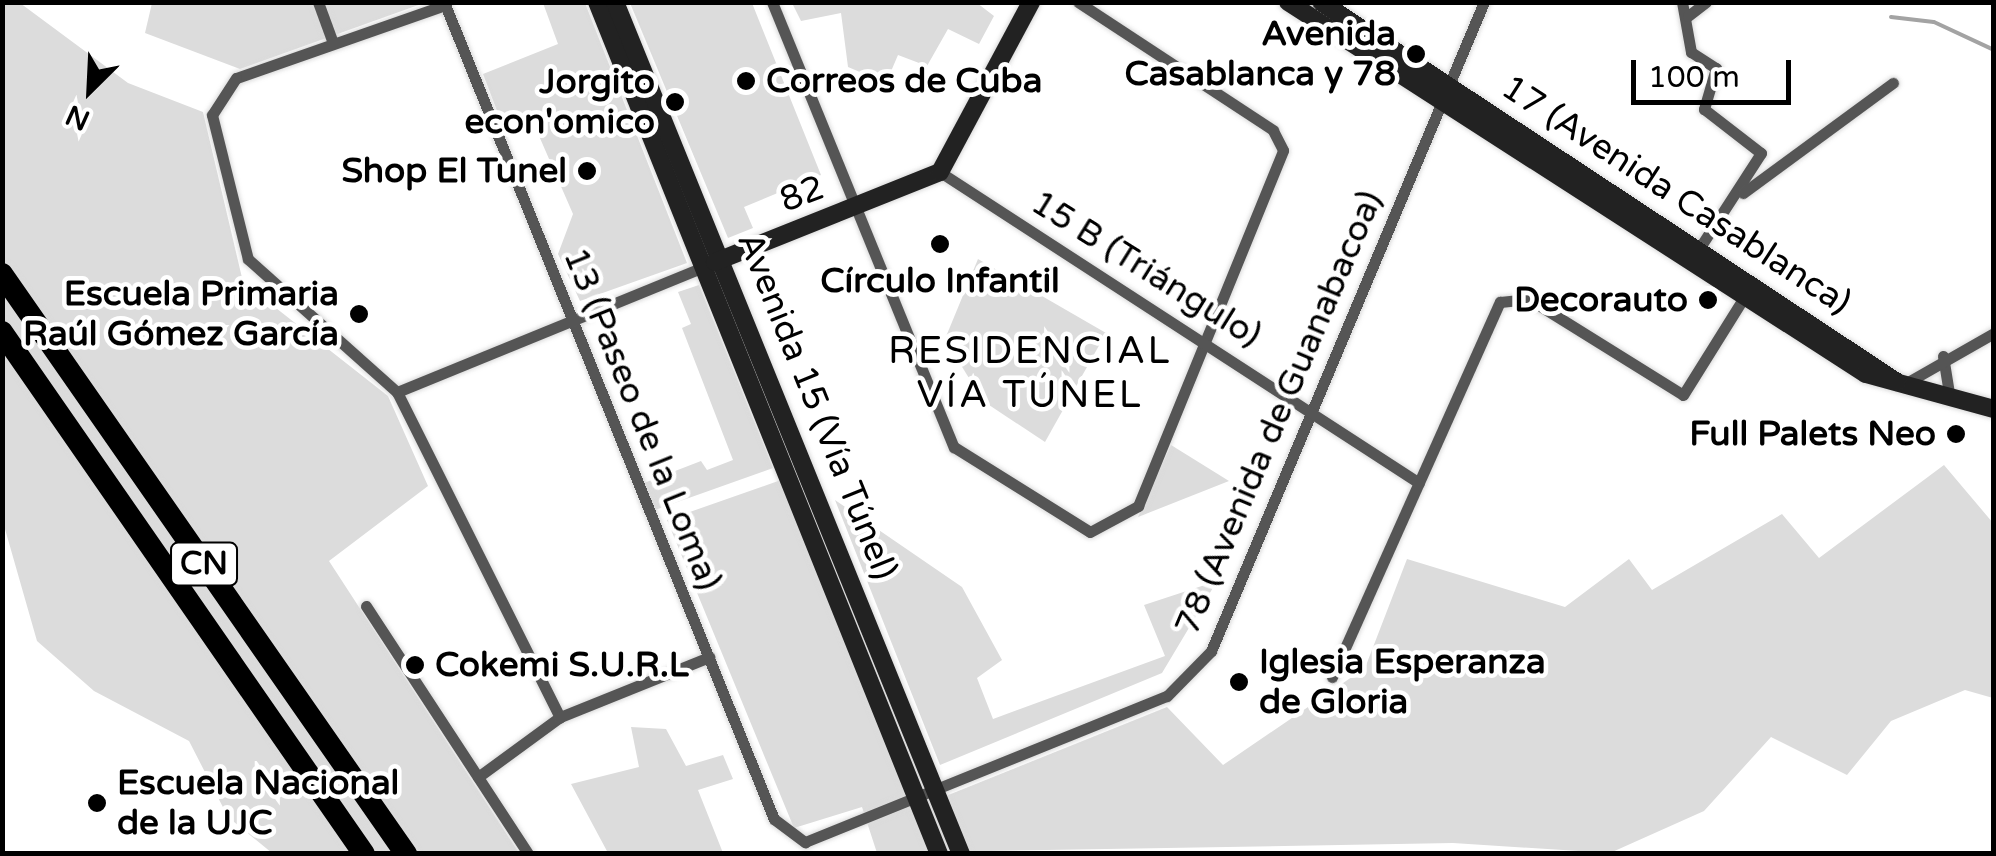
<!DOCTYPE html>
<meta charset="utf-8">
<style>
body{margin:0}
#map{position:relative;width:1996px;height:856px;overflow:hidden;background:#fff;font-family:"Varela Round",sans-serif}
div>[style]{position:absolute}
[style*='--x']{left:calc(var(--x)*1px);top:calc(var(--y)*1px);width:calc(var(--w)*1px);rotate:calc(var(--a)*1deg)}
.green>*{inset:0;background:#dcdcdc}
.stream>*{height:4px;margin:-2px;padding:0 2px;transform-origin:2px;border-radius:2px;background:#a3a3a3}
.roads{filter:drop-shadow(0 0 2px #dbdbdb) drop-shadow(0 0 2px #dbdbdb)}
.street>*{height:11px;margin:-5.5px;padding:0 5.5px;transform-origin:5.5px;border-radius:5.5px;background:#555}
.secondary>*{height:18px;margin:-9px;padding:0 9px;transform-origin:9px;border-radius:9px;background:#222}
.highway>*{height:22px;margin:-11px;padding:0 11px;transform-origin:11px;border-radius:11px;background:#000}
.dots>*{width:28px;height:28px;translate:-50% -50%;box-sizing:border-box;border:5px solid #fff;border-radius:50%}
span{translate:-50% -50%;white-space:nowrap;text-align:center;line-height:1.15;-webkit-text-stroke:9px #fff;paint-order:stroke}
.shield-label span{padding:2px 8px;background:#fff;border:2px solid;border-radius:8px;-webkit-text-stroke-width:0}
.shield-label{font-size:32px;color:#000;font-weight:700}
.poi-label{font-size:35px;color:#000;font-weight:700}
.right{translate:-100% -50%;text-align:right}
.left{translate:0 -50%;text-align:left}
.street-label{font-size:35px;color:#000}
.neighbourhood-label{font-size:38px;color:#000;letter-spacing:2.5px}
.frame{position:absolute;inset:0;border:5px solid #000;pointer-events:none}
.north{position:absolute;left:40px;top:40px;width:100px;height:100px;-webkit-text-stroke:8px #fff;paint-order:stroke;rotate:204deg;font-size:28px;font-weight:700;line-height:40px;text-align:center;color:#000}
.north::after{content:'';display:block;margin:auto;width:35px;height:45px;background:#000;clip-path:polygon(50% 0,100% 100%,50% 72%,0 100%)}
.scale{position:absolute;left:1631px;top:60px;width:160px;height:45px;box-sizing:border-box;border:5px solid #000;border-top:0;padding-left:12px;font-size:30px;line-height:35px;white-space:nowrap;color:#000;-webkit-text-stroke:8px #fff;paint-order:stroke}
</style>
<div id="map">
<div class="green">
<i style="clip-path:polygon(2px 3px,20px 3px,128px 83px,203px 112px,243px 282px,388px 396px,428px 486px,329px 561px,519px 853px,272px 853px,228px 817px,189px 741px,94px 691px,37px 641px,3px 522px)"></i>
<i style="clip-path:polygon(152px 3px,424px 3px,240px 69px,145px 33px)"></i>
<i style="clip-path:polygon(543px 3px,585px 3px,687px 263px,580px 301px,558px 254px,573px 214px,536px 129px,499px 116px,483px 74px,558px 44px)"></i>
<i style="clip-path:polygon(630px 3px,752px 3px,821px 175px,744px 207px,753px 228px,728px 238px)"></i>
<i style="clip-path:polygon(792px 3px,977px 3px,994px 16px,979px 44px,948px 29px,927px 66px,898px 55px,886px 83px,848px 67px,841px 13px,801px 21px)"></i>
<i style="clip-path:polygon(978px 259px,1106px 333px,1045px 442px,983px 401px,945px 339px)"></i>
<i style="clip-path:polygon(699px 285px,773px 468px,655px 510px,644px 483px,701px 461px,707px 470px,733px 460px,682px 328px,691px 324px,678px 292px)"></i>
<i style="clip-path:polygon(1171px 445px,1229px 481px,1138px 517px)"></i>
<i style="clip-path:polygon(1944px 465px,1993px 523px,1993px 698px,1965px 690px,1891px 721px,1847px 775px,1771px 737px,1704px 811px,1610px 853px,1453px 843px,877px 853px,862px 807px,794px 828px,667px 520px,781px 480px,921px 806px,1167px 707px,1223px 765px,1365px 668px,1407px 559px,1565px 607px,1629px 559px,1652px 590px,1782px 514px,1819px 558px)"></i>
<i style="clip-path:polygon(835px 500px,962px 587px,1002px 660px,977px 678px,993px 719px,1165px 656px,1144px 605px,1217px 581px,1162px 673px,940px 765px)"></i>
<i style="clip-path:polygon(631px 727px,666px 729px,686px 766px,723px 755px,733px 779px,698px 790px,723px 853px,608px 853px,571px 784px,639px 767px)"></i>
</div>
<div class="stream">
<i style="--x:1891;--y:17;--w:43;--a:6.6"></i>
<i style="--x:1934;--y:22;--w:66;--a:25"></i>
</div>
<div class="roads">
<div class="street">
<i style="--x:318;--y:2;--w:44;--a:69.9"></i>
<i style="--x:444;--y:2;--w:881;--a:68.01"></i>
<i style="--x:774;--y:819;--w:39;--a:37"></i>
<i style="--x:805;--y:842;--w:390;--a:-22"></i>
<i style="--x:1167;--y:696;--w:63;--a:-45.6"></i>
<i style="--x:1211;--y:651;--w:704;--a:-67.19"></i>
<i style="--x:772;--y:2;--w:481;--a:67.8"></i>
<i style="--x:954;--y:447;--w:160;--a:32"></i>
<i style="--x:1090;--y:532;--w:55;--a:-28.4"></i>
<i style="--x:1138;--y:506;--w:384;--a:-67.8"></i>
<i style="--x:1283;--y:150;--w:22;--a:-117"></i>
<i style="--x:1273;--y:130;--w:233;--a:-146.7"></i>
<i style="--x:1682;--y:2;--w:51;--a:79.8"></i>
<i style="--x:1691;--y:52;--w:30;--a:33"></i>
<i style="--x:1716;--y:68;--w:43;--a:106.3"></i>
<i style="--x:1704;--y:109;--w:72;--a:37.7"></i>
<i style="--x:1761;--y:153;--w:114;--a:122.9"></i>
<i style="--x:445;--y:5;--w:221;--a:160.7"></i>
<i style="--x:236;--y:78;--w:44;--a:123"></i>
<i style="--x:212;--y:115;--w:148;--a:76"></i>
<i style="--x:248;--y:259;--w:200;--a:41.8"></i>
<i style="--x:397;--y:392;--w:364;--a:63.4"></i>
<i style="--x:1688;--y:16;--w:23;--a:-38"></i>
<i style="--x:940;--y:172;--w:571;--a:32.99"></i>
<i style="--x:1743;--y:193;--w:186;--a:-36.3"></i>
<i style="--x:1943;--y:356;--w:44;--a:80.8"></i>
<i style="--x:1901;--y:386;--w:107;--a:-29.7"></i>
<i style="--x:397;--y:392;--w:333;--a:-22.2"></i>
<i style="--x:366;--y:606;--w:296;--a:56.8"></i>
<i style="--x:1332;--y:677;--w:411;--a:-65.9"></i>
<i style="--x:1500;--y:302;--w:29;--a:-6"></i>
<i style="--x:1529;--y:299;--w:181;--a:31.9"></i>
<i style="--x:1683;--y:395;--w:113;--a:-58"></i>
<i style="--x:478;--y:777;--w:102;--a:-36.2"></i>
<i style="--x:560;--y:717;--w:161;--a:-21.9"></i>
</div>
<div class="secondary">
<i style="--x:597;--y:2;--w:918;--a:68.13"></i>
<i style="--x:615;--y:2;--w:920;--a:67.9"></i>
<i style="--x:1288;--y:2;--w:687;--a:32.77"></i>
<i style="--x:1866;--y:374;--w:133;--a:15.3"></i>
<i style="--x:1321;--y:2;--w:690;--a:33.41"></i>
<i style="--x:715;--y:262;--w:242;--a:-21.8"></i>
<i style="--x:940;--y:172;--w:193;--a:-61.8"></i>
</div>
<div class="highway">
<i style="--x:2;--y:274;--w:707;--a:55.14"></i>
<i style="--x:2;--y:332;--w:635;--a:55.26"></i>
</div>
</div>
<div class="dots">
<i style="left:1416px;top:54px;background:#000"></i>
<i style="left:746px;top:81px;background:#000"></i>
<i style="left:675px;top:102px;background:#000"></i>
<i style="left:587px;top:171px;background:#000"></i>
<i style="left:940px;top:244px;background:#000"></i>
<i style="left:1708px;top:300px;background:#000"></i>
<i style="left:359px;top:314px;background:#000"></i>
<i style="left:1956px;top:434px;background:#000"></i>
<i style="left:415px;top:665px;background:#000"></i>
<i style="left:1239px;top:682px;background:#000"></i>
<i style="left:97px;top:803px;background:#000"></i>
</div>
<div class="shield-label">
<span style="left:204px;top:564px">CN</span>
</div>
<div class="poi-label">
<span class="right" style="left:1396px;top:54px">Avenida<br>Casablanca y 78</span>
<span class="left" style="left:766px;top:81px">Correos de Cuba</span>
<span class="right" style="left:655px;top:102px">Jorgito<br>econ'omico</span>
<span class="right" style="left:567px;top:171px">Shop El Tunel</span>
<span style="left:940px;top:281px">Círculo Infantil</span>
<span class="right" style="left:339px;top:314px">Escuela Primaria<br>Raúl Gómez García</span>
<span class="right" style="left:1688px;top:300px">Decorauto</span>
<span class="right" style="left:1936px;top:434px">Full Palets Neo</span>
<span class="left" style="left:1259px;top:682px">Iglesia Esperanza<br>de Gloria</span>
<span class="left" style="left:435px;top:665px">Cokemi S.U.R.L</span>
<span class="left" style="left:117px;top:803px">Escuela Nacional<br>de la UJC</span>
</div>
<div class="street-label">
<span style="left:802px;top:194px;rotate:-21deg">82</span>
<span style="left:1676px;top:195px;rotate:33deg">17 (Avenida Casablanca)</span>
<span style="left:1146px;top:269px;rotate:32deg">15 B (Triángulo)</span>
<span style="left:817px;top:406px;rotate:68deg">Avenida 15 (Vía Túnel)</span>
<span style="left:1279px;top:413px;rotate:-67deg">78 (Avenida de Guanabacoa)</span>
<span style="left:642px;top:419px;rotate:68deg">13 (Paseo de la Loma)</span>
</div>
<div class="neighbourhood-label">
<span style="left:1030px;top:374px">RESIDENCIAL<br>VÍA TÚNEL</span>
</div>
<div class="frame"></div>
<div class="north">N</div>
<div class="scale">100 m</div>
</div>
